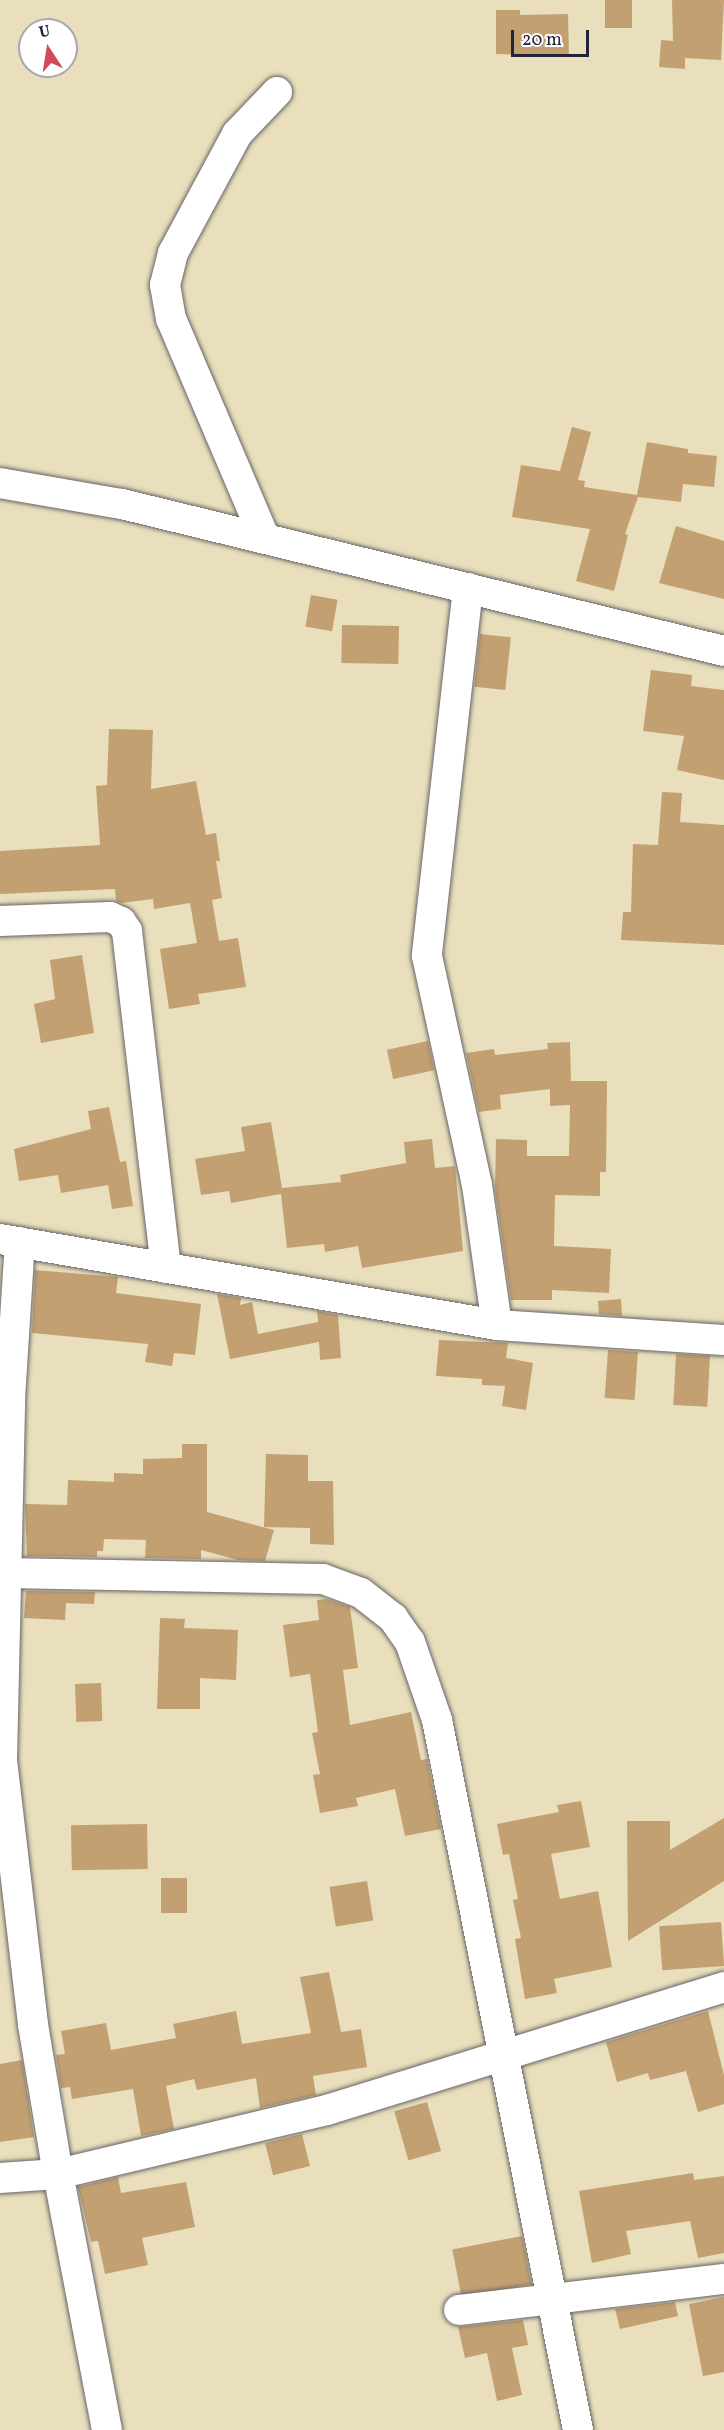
<!DOCTYPE html>
<style>
body{margin:0}
#map{position:relative;width:724px;height:2430px;overflow:hidden;background:#e9dfbc;font-family:Vollkorn,serif}
div>[style]{position:absolute}
[style*='--x']{left:calc(var(--x)*1px);top:calc(var(--y)*1px);width:calc(var(--w)*1px);rotate:calc(var(--a)*1deg)}
.building>*{inset:0;background:#c3a072;transform-origin:0 0}
.roads{filter:drop-shadow(0 0 2px #686468) drop-shadow(0 0 2px #686468)}
.minor>*{height:30px;margin:-15px;padding:0 15px;transform-origin:15px;border-radius:15px;background:#fff}
span{translate:-50% -50%;white-space:nowrap;text-align:center;line-height:1.15;-webkit-text-stroke:4.5px #fff;paint-order:stroke}
.north{position:absolute;left:18px;top:18px;width:60px;height:60px;box-sizing:border-box;background:#fff;border:2px solid #a7a7b1;border-radius:50%;rotate:348deg;font-size:16px;font-weight:700;line-height:24px;text-align:center;color:#22223b}
.north::after{content:'';display:block;margin:auto;width:21px;height:27px;background:#d1495b;clip-path:polygon(50% 0,100% 100%,50% 72%,0 100%)}
.scale{position:absolute;left:511px;top:30px;width:78px;height:27px;box-sizing:border-box;border:3px solid #22223b;border-top:0;padding-left:8px;font-size:18px;line-height:21px;white-space:nowrap;color:#22223b;-webkit-text-stroke:4px #fff;paint-order:stroke}
</style>
<div id="map">
<div class="building">
<i style="left:605px;top:0;width:27px;height:28px"></i>
<i style="clip-path:polygon(672px 0,724px 0,721px 60px,685px 58px,685px 69px,659px 67px,661px 40px,673px 41px)"></i>
<i style="clip-path:polygon(496px 10px,520px 10px,520px 15px,568px 14px,569px 56px,496px 54px)"></i>
<i style="clip-path:polygon(572px 427px,591px 432px,578px 480px,585px 481px,584px 487px,637px 495px,647px 442px,688px 449px,688px 453px,717px 456px,714px 487px,683px 484px,681px 502px,638px 497px,625px 534px,628px 535px,614px 591px,576px 581px,590px 529px,512px 517px,521px 465px,560px 471px)"></i>
<i style="clip-path:polygon(676px 526px,724px 541px,724px 599px,659px 583px)"></i>
<i style="left:311px;top:595px;width:27px;height:32px;rotate:10deg"></i>
<i style="left:342px;top:625px;width:57px;height:38px;rotate:1deg"></i>
<i style="left:480px;top:634px;width:31px;height:53px;rotate:6deg"></i>
<i style="clip-path:polygon(651px 670px,692px 675px,691px 686px,724px 690px,724px 780px,677px 770px,684px 736px,643px 731px)"></i>
<i style="clip-path:polygon(109px 729px,153px 730px,151px 789px,196px 781px,206px 835px,216px 833px,220px 861px,216px 861px,222px 898px,212px 900px,219px 941px,238px 938px,246px 987px,198px 994px,200px 1004px,169px 1009px,160px 949px,197px 943px,190px 903px,154px 909px,153px 899px,121px 903px,116px 901px,115px 889px,0 894px,0 851px,100px 845px,96px 786px,107px 785px)"></i>
<i style="clip-path:polygon(662px 792px,682px 793px,680px 822px,724px 825px,724px 945px,621px 940px,623px 912px,631px 912px,633px 844px,658px 845px)"></i>
<i style="clip-path:polygon(82px 955px,94px 1033px,41px 1043px,34px 1004px,55px 999px,50px 960px)"></i>
<i style="left:428px;top:1041px;width:30px;height:42px;rotate:78deg"></i>
<i style="clip-path:polygon(570px 1042px,571px 1081px,607px 1081px,606px 1172px,600px 1172px,600px 1196px,555px 1195px,554px 1246px,611px 1249px,609px 1293px,552px 1290px,552px 1300px,511px 1300px,495px 1189px,496px 1139px,527px 1140px,527px 1156px,569px 1156px,570px 1105px,550px 1106px,550px 1089px,500px 1095px,501px 1109px,479px 1112px,466px 1053px,494px 1049px,495px 1055px,548px 1049px,547px 1043px)"></i>
<i style="clip-path:polygon(109px 1107px,120px 1162px,126px 1161px,133px 1206px,112px 1209px,108px 1185px,61px 1193px,58px 1175px,19px 1181px,14px 1149px,91px 1129px,88px 1111px)"></i>
<i style="clip-path:polygon(271px 1122px,282px 1188px,341px 1182px,340px 1175px,406px 1163px,404px 1142px,432px 1139px,435px 1168px,455px 1166px,463px 1251px,362px 1268px,358px 1246px,325px 1252px,324px 1244px,287px 1248px,281px 1194px,231px 1203px,229px 1191px,201px 1195px,195px 1159px,245px 1151px,241px 1127px)"></i>
<i style="clip-path:polygon(35px 1270px,118px 1277px,116px 1293px,201px 1304px,195px 1355px,174px 1353px,172px 1366px,145px 1362px,148px 1344px,32px 1333px)"></i>
<i style="clip-path:polygon(217px 1294px,241px 1298px,240px 1305px,252px 1302px,258px 1334px,318px 1322px,317px 1311px,338px 1315px,341px 1358px,320px 1360px,319px 1342px,230px 1359px)"></i>
<i style="clip-path:polygon(621px 1299px,622px 1316px,599px 1314px,598px 1301px)"></i>
<i style="clip-path:polygon(439px 1340px,508px 1343px,506px 1358px,533px 1363px,526px 1410px,502px 1406px,505px 1386px,482px 1385px,482px 1379px,436px 1376px)"></i>
<i style="left:608px;top:1350px;width:30px;height:48px;rotate:4deg"></i>
<i style="left:676px;top:1354px;width:34px;height:51px;rotate:3deg"></i>
<i style="clip-path:polygon(182px 1444px,207px 1444px,207px 1512px,274px 1530px,265px 1561px,238px 1560px,201px 1550px,201px 1559px,145px 1558px,146px 1540px,104px 1539px,103px 1551px,97px 1551px,97px 1557px,27px 1556px,25px 1504px,67px 1505px,68px 1480px,114px 1482px,114px 1473px,143px 1474px,143px 1459px,182px 1458px)"></i>
<i style="clip-path:polygon(266px 1454px,308px 1455px,308px 1481px,333px 1481px,334px 1545px,310px 1544px,310px 1528px,264px 1527px)"></i>
<i style="clip-path:polygon(26px 1591px,95px 1592px,94px 1604px,66px 1603px,65px 1620px,24px 1618px)"></i>
<i style="clip-path:polygon(326px 1599px,350px 1607px,358px 1668px,343px 1670px,350px 1725px,411px 1712px,421px 1760px,427px 1759px,441px 1829px,405px 1836px,395px 1789px,356px 1798px,358px 1806px,320px 1813px,313px 1775px,320px 1774px,312px 1733px,318px 1732px,310px 1674px,290px 1677px,283px 1625px,319px 1620px,317px 1600px)"></i>
<i style="clip-path:polygon(160px 1618px,185px 1619px,184px 1628px,238px 1630px,236px 1680px,200px 1678px,200px 1709px,157px 1709px)"></i>
<i style="left:101px;top:1683px;width:38px;height:26px;rotate:88deg"></i>
<i style="clip-path:polygon(581px 1801px,590px 1847px,551px 1854px,560px 1899px,598px 1891px,612px 1967px,554px 1979px,557px 1993px,525px 1999px,515px 1939px,521px 1938px,513px 1900px,518px 1899px,509px 1854px,503px 1855px,497px 1824px,559px 1812px,557px 1805px)"></i>
<i style="clip-path:polygon(724px 1818px,724px 1881px,628px 1941px,627px 1821px,670px 1821px,670px 1850px)"></i>
<i style="left:147px;top:1824px;width:45px;height:76px;rotate:89deg"></i>
<i style="left:161px;top:1878px;width:26px;height:35px"></i>
<i style="left:367px;top:1881px;width:40px;height:38px;rotate:81deg"></i>
<i style="left:721px;top:1922px;width:44px;height:62px;rotate:86deg"></i>
<i style="clip-path:polygon(329px 1972px,341px 2032px,361px 2029px,367px 2067px,313px 2076px,316px 2095px,260px 2108px,256px 2078px,197px 2090px,194px 2079px,166px 2086px,174px 2129px,141px 2136px,133px 2089px,72px 2099px,70px 2087px,61px 2088px,56px 2055px,65px 2054px,61px 2031px,106px 2023px,111px 2050px,176px 2038px,173px 2024px,236px 2011px,242px 2044px,311px 2033px,300px 1977px)"></i>
<i style="clip-path:polygon(708px 2011px,724px 2075px,724px 2104px,698px 2112px,686px 2071px,650px 2080px,648px 2073px,617px 2082px,606px 2042px)"></i>
<i style="clip-path:polygon(22px 2060px,34px 2137px,0 2142px,0 2064px)"></i>
<i style="left:427px;top:2102px;width:51px;height:34px;rotate:74deg"></i>
<i style="left:302px;top:2134px;width:33px;height:38px;rotate:76deg"></i>
<i style="clip-path:polygon(693px 2173px,694px 2180px,724px 2176px,724px 2253px,698px 2258px,690px 2221px,626px 2231px,631px 2254px,592px 2263px,579px 2191px)"></i>
<i style="clip-path:polygon(118px 2177px,121px 2193px,186px 2182px,195px 2227px,142px 2238px,148px 2265px,105px 2274px,98px 2241px,91px 2242px,78px 2187px)"></i>
<i style="left:522px;top:2236px;width:49px;height:71px;rotate:79deg"></i>
<i style="clip-path:polygon(724px 2297px,724px 2372px,703px 2376px,689px 2304px)"></i>
<i style="clip-path:polygon(675px 2302px,678px 2316px,620px 2329px,615px 2309px)"></i>
<i style="clip-path:polygon(523px 2320px,528px 2345px,512px 2348px,522px 2395px,497px 2401px,487px 2353px,465px 2358px,458px 2327px)"></i>
</div>
<div class="roads">
<div class="minor">
<i style="--x:0;--y:483;--w:124;--a:9.8"></i>
<i style="--x:122;--y:504;--w:620;--a:13.72"></i>
<i style="--x:265;--y:539;--w:239;--a:-113.1"></i>
<i style="--x:171;--y:319;--w:35;--a:-100"></i>
<i style="--x:165;--y:285;--w:33;--a:-76"></i>
<i style="--x:173;--y:253;--w:135;--a:-61.7"></i>
<i style="--x:237;--y:134;--w:58;--a:-46.4"></i>
<i style="--x:468;--y:588;--w:370;--a:96.4"></i>
<i style="--x:427;--y:956;--w:234;--a:77.7"></i>
<i style="--x:477;--y:1185;--w:141;--a:81.9"></i>
<i style="--x:0;--y:921;--w:110;--a:-2.1"></i>
<i style="--x:110;--y:917;--w:12;--a:24"></i>
<i style="--x:121;--y:922;--w:11;--a:56"></i>
<i style="--x:127;--y:931;--w:339;--a:83.4"></i>
<i style="--x:0;--y:1239;--w:504;--a:9.82"></i>
<i style="--x:497;--y:1325;--w:227;--a:3.8"></i>
<i style="--x:6;--y:1573;--w:317;--a:1.1"></i>
<i style="--x:323;--y:1579;--w:40;--a:20.2"></i>
<i style="--x:361;--y:1593;--w:41;--a:38"></i>
<i style="--x:393;--y:1618;--w:29;--a:55"></i>
<i style="--x:410;--y:1642;--w:83;--a:70.9"></i>
<i style="--x:437;--y:1720;--w:724;--a:78.77"></i>
<i style="--x:0;--y:2178;--w:58;--a:-3.9"></i>
<i style="--x:58;--y:2174;--w:152;--a:-99.5"></i>
<i style="--x:33;--y:2024;--w:266;--a:-96.7"></i>
<i style="--x:2;--y:1760;--w:361;--a:-88.7"></i>
<i style="--x:10;--y:1399;--w:157;--a:-86.4"></i>
<i style="--x:459;--y:2310;--w:267;--a:-6.7"></i>
<i style="--x:107;--y:2430;--w:261;--a:-100.8"></i>
<i style="--x:58;--y:2174;--w:277;--a:-13.4"></i>
<i style="--x:327;--y:2110;--w:416;--a:-17.2"></i>
</div>
</div>
<div class="north">U</div>
<div class="scale">20 m</div>
</div>
